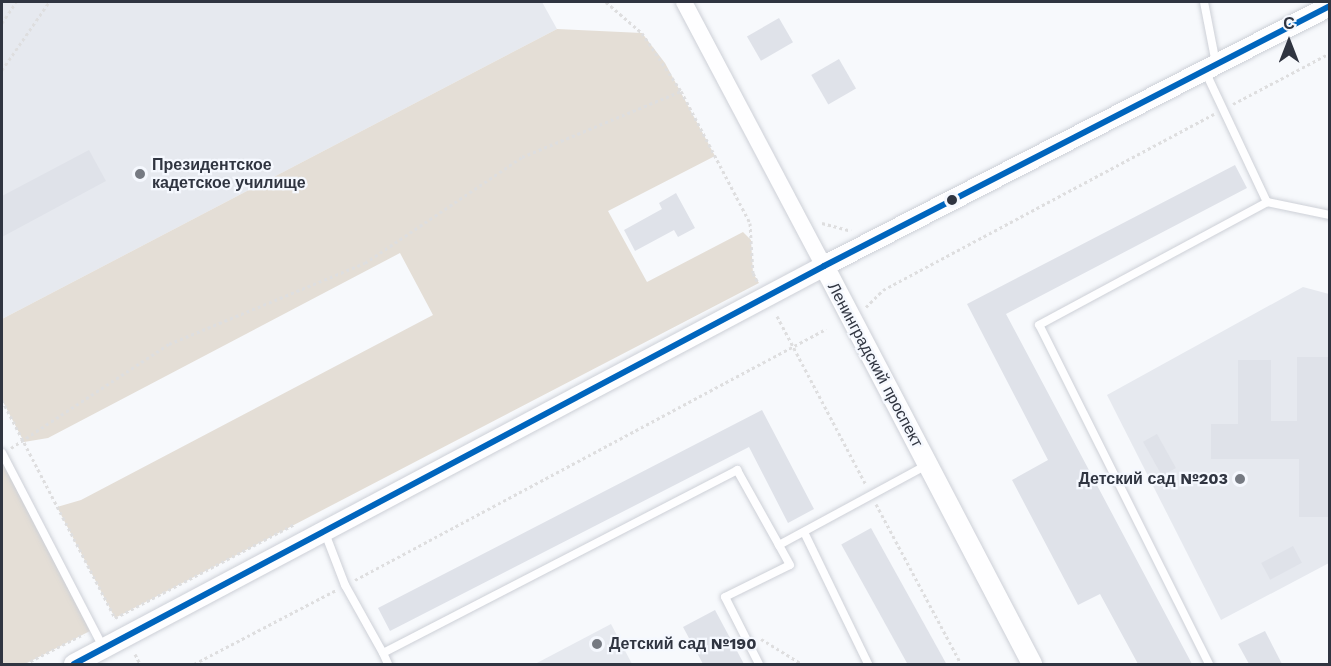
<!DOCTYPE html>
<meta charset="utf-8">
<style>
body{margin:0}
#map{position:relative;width:1331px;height:666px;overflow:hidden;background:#f7f9fc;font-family:"Work Sans",sans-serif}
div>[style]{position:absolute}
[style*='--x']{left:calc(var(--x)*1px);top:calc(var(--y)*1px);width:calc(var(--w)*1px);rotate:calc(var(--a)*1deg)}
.built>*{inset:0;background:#e6e9ef}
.green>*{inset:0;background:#e4ded6}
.building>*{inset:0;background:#dfe2e9;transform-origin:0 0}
.path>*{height:3px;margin-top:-1.5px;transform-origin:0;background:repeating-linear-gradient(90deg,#dededf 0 3px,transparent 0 6px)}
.roads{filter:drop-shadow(0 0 2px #cdd0d7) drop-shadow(0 0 2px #cdd0d7)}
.service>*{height:8px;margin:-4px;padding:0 4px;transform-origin:4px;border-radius:4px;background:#fefeff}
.minor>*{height:16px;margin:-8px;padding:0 8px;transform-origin:8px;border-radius:8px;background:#fefeff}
.tertiary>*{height:20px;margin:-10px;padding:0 10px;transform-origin:10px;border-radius:10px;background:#fefeff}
.bus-1>*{height:6px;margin:-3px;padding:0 3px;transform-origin:3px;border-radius:3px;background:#0065bd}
.dots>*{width:16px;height:16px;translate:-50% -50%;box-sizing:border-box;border:3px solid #f5f8fe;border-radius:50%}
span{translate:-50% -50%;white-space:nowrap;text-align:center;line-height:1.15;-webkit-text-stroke:4.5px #f5f8fe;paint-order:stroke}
.poi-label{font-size:16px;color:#303541;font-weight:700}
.left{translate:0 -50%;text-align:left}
.right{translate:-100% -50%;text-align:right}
.street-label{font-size:16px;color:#303541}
.frame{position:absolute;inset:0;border:3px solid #303541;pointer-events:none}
.north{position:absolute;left:1259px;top:12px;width:60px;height:60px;-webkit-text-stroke:4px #f5f8fe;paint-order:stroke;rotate:0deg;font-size:16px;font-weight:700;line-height:24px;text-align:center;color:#303541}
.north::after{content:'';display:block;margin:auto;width:21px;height:27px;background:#303541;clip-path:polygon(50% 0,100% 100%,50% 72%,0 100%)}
</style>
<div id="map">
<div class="built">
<i style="clip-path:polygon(2px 2px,542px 2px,557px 29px,2px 319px)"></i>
<i style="clip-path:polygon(1303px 287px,1329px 294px,1329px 563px,1221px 620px,1107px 395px)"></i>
<i style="clip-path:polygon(611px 624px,632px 664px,535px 664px)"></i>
</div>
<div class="green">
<i style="clip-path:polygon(557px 29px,642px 33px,665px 63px,715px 156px,608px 211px,647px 282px,743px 232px,751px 240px,753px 273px,759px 283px,115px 618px,57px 507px,81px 500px,433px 315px,400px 253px,48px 438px,24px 442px,2px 400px,2px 319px)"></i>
<i style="clip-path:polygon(2px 453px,94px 629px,25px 664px,2px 664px)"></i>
</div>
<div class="building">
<i style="left:779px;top:18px;width:28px;height:37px;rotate:60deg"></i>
<i style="left:839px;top:59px;width:34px;height:32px;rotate:60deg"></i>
<i style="clip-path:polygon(89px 150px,106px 181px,2px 237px,2px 196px)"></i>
<i style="clip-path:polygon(1235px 165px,1247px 188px,1006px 314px,1192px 664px,1138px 664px,1100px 594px,1078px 605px,1012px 480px,1048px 460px,967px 304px)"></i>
<i style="clip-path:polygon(676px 193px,695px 228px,678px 237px,674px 230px,635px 251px,624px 230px,662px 209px,659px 203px)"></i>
<i style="clip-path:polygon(1297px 357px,1329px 357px,1329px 517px,1299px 517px,1299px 459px,1211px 459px,1211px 424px,1238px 424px,1238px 360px,1271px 360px,1271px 421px,1297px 421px)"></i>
<i style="clip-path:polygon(762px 410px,814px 509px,788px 523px,749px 447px,390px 631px,378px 608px)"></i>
<i style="left:1157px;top:434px;width:39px;height:16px;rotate:61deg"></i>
<i style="left:871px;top:528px;width:155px;height:34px;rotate:61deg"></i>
<i style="left:1293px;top:546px;width:19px;height:36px;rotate:62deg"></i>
<i style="clip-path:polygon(715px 610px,744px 664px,703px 664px,683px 627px)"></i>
<i style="clip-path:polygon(1265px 631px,1282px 664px,1249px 664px,1238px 644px)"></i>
</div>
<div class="path">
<i style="--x:606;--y:2;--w:48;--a:40.7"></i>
<i style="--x:642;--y:33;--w:70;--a:56.1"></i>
<i style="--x:681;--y:91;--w:149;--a:62.4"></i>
<i style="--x:750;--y:223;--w:50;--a:86.6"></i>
<i style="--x:753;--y:273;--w:11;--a:63"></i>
<i style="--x:2;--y:23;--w:25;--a:-56"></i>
<i style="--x:2;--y:70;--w:83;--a:-55.3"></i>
<i style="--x:1233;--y:104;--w:110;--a:-27.7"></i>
<i style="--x:822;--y:223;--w:30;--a:15"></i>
<i style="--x:866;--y:307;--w:24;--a:-45"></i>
<i style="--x:883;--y:290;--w:375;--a:-28"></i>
<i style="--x:777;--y:316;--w:191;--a:62.2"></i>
<i style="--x:2;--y:400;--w:246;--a:62.6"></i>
<i style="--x:115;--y:618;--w:203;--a:-27.6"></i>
<i style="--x:11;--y:448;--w:189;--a:-33.4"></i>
<i style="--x:169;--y:344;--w:212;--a:-22.5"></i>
<i style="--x:365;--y:263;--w:189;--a:-34"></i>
<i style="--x:522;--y:157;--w:172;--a:-22.5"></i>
<i style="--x:876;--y:504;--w:181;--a:62"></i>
<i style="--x:355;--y:580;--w:534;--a:-28.05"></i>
<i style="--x:761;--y:639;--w:48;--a:31.4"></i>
<i style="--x:135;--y:654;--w:11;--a:63"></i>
<i style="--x:25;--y:664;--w:66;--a:-27"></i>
<i style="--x:194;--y:664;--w:160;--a:-27.5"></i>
</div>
<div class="roads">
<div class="service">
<i style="--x:1204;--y:2;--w:63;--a:79"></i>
<i style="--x:1205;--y:71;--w:145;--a:64.7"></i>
<i style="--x:2;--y:453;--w:221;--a:62.5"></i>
<i style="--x:804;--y:532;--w:147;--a:64.1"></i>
<i style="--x:325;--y:533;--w:56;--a:69"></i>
<i style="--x:345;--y:585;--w:78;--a:60.8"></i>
<i style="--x:388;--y:664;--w:12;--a:-114"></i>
<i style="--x:383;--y:653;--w:399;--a:-27.3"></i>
<i style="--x:737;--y:470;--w:86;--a:60.8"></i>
<i style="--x:779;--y:545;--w:168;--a:-28.4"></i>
<i style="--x:759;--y:664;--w:75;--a:-116.9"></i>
<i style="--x:725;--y:597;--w:72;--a:-26.2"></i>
<i style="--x:790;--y:565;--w:23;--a:-119"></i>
<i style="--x:1209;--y:664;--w:379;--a:-116.6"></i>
<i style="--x:1039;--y:325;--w:259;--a:-28.3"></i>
<i style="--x:1267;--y:202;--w:64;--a:11.7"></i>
</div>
<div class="minor">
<i style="--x:684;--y:2;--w:299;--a:62.1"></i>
</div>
<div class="tertiary">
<i style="--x:824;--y:266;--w:449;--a:62.4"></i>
<i style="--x:74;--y:664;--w:849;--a:-27.95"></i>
<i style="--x:824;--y:266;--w:569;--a:-27.2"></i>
</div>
</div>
<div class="bus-1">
<i style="--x:74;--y:664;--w:849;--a:-27.95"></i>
<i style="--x:824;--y:266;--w:569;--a:-27.2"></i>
</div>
<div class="dots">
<i style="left:140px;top:174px;background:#767a82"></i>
<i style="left:952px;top:200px;background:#303541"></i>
<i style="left:1240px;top:479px;background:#767a82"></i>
<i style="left:597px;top:644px;background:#767a82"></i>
</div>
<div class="poi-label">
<span class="left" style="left:152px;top:174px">Президентское<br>кадетское училище</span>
<span class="right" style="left:1228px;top:479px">Детский сад №203</span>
<span class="left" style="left:609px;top:644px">Детский сад №190</span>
</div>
<div class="street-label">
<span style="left:875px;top:365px;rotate:62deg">Ленинградский проспект</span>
</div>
<div class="frame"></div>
<div class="north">С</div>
</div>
